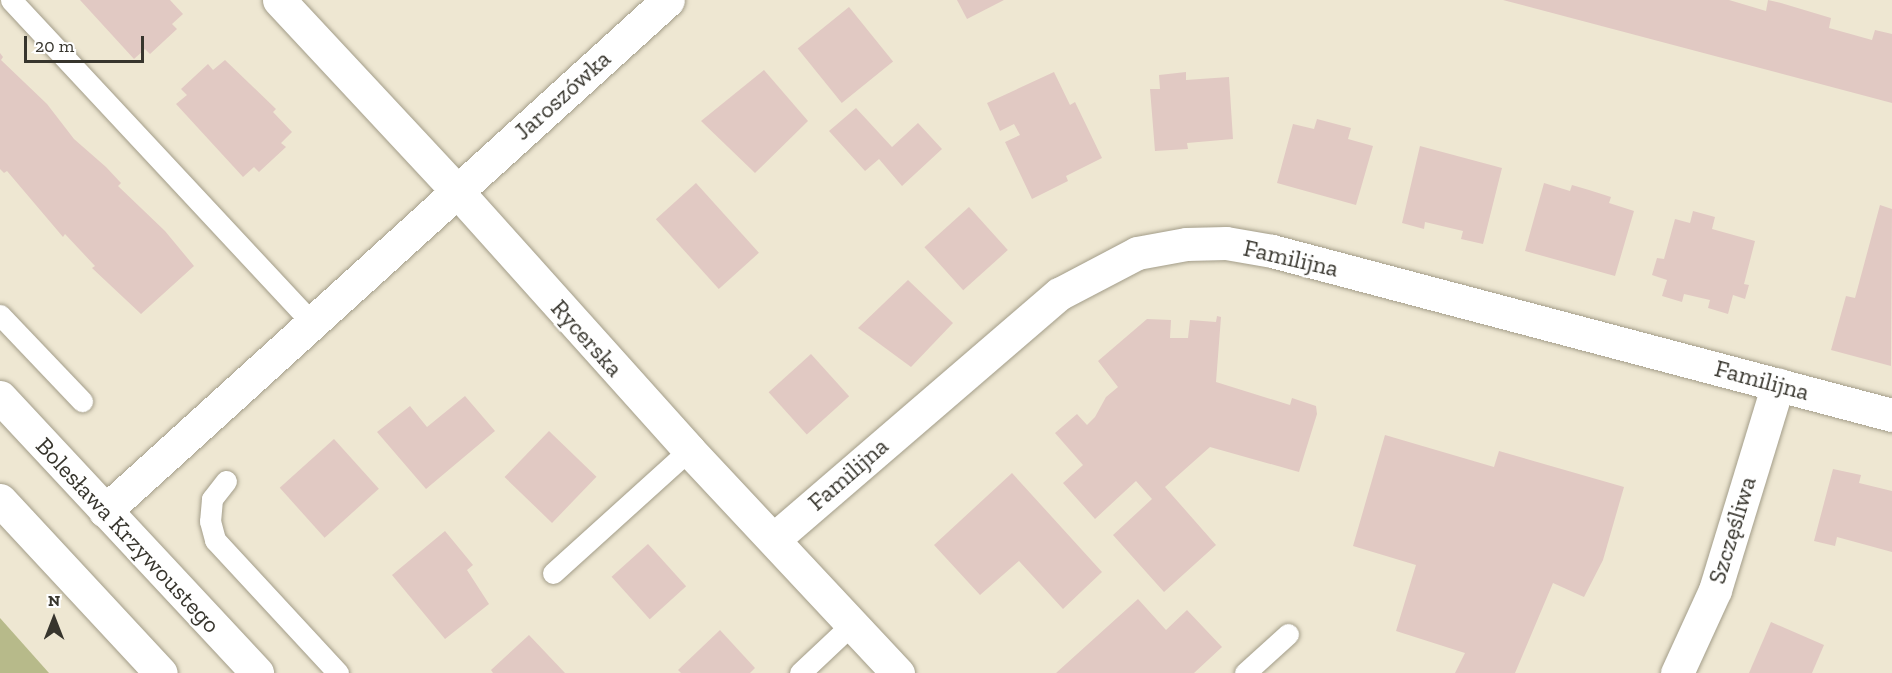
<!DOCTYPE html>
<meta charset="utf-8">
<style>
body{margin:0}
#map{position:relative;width:1892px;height:673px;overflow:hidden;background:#eee7d2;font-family:"Zilla Slab",serif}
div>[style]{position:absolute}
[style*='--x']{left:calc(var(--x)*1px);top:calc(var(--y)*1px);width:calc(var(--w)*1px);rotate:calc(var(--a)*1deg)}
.green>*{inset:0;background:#b7ba8a}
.building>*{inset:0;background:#e1c9c3;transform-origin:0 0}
.roads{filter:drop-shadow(0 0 2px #a39d89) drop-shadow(0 0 2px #a39d89)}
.lane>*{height:21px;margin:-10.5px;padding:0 10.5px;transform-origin:10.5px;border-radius:10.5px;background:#fff}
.street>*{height:33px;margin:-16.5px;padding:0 16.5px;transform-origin:16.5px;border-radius:16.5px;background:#fff}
.secondary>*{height:33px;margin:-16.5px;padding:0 16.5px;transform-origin:16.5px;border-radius:16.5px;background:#fff}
span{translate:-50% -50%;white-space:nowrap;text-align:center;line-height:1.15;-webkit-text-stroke:5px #fff;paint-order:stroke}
.street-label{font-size:24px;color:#37352d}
.north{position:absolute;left:24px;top:589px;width:60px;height:60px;-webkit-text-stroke:4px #fff;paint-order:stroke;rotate:0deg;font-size:16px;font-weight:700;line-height:24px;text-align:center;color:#37352d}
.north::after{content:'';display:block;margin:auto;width:21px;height:27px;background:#37352d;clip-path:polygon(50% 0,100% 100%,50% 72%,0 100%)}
.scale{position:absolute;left:24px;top:36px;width:120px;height:27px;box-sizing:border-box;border:3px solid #37352d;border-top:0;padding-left:8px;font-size:18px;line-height:21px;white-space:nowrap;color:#37352d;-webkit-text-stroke:4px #fff;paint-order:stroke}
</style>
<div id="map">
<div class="green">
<i style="clip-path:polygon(0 618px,49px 673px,0 673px)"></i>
</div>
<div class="building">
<i style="clip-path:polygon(80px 0,170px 0,183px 14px,172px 24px,177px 29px,150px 54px,145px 49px,134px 59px)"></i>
<i style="clip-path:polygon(957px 0,1004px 0,967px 19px)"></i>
<i style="clip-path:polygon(1503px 0,1729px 0,1766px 11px,1768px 0,1781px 3px,1831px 18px,1829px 28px,1872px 40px,1875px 30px,1892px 34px,1892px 103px)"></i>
<i style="left:849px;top:7px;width:70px;height:66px;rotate:51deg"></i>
<i style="clip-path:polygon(0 53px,3px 57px,1px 60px,47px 104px,74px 139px,106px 167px,121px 183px,118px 186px,165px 231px,194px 266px,141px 314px,92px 268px,95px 266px,65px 234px,63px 237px,7px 171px,4px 173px,0 169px)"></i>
<i style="clip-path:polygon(225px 60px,276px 109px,273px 112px,292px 132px,281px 143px,286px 147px,259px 172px,254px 167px,243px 177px,176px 104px,187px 95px,181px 89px,208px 64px,213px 70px)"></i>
<i style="clip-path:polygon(764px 70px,808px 121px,755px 173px,701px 121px)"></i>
<i style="clip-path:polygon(1054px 72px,1070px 105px,1075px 102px,1102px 158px,1066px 176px,1068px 181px,1032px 199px,1005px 142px,1020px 135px,1014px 124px,1000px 131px,987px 103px)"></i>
<i style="clip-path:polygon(1186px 72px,1186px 80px,1229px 77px,1233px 139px,1187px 143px,1188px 149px,1155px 151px,1150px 89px,1160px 89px,1159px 75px)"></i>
<i style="clip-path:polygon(856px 108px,892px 147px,918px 123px,942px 149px,902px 186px,879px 159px,865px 171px,829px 131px)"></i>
<i style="clip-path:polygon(1317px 119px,1351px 128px,1348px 139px,1373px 146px,1356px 205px,1277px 183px,1293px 124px,1314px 129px)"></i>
<i style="clip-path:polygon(1420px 146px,1502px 168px,1483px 244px,1461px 239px,1463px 231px,1425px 222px,1424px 229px,1402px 223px)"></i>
<i style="left:696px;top:183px;width:94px;height:54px;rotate:48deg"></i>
<i style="clip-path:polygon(1544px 183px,1570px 191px,1572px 185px,1589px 190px,1611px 197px,1609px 203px,1634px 211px,1615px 276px,1525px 251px)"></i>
<i style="clip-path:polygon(1880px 205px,1892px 209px,1891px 366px,1831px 350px,1846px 296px,1855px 298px)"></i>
<i style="left:969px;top:207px;width:58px;height:60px;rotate:48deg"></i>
<i style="clip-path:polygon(1693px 211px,1715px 217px,1712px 229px,1755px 241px,1744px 284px,1749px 285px,1745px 299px,1733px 295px,1728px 314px,1708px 308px,1710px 300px,1684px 294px,1682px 302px,1662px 296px,1667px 280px,1652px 275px,1657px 258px,1664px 259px,1675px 219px,1690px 223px)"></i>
<i style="clip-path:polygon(908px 280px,953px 323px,911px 367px,858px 328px)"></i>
<i style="clip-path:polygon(1217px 316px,1221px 317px,1216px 382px,1290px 405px,1292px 398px,1316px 406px,1317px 414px,1299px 472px,1210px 447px,1165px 487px,1216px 545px,1164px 592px,1113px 535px,1152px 499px,1136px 481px,1095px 519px,1063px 483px,1083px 465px,1055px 433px,1077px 414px,1087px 425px,1095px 417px,1106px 397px,1118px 387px,1098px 361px,1147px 319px,1171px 320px,1170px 338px,1188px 338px,1190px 320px,1216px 322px)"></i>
<i style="left:811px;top:354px;width:57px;height:57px;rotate:48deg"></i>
<i style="clip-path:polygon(465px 396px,495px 431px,426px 489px,377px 432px,410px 406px,427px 427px)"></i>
<i style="left:549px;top:431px;width:66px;height:64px;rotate:44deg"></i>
<i style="clip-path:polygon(1385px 435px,1494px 467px,1499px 451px,1624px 487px,1603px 560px,1584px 597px,1553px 583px,1515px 673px,1455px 673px,1465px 653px,1396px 631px,1416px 565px,1353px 546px)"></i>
<i style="left:334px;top:439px;width:67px;height:73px;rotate:48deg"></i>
<i style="clip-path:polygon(1833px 469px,1861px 475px,1859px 483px,1892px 491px,1892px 552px,1837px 537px,1835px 546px,1814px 541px)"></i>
<i style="clip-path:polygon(1012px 473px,1102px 572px,1063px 609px,1019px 561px,980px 595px,934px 545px)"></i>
<i style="clip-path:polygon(445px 531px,473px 565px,467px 570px,489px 604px,445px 639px,392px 575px)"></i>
<i style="left:648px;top:544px;width:57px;height:49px;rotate:48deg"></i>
<i style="clip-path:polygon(1138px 599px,1166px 630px,1187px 610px,1222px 647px,1194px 673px,1056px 673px)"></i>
<i style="clip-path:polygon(1771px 622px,1824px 645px,1812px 673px,1749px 673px)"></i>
<i style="clip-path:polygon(720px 630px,755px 668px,750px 673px,681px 673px,678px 670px)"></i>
<i style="clip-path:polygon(529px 635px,565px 673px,493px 673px,491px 670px)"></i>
</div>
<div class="roads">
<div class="lane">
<i style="--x:11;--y:0;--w:442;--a:47"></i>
<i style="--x:0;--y:315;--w:119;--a:46.4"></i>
<i style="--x:226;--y:481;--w:23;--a:128"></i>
<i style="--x:212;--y:499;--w:22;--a:95"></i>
<i style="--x:210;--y:521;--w:20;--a:75"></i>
<i style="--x:215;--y:540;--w:181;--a:47.2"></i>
<i style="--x:553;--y:573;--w:183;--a:-42.1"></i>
<i style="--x:800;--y:673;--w:71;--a:-43.3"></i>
<i style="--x:1245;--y:673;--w:58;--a:-42.2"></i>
</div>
<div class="street">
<i style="--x:279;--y:0;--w:258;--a:47"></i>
<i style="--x:455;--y:189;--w:351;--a:48.1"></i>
<i style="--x:689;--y:450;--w:306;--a:46.9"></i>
<i style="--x:105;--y:511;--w:760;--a:-42.23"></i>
<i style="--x:774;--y:539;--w:376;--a:-40.7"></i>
<i style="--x:1059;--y:294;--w:88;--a:-27.7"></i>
<i style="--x:1137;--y:253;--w:50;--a:-10.4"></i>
<i style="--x:1186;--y:244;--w:40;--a:-1.4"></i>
<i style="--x:1226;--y:243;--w:47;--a:9.9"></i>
<i style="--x:1272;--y:251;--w:641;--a:14.82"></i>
<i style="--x:1677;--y:673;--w:91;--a:-65.4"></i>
<i style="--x:1715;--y:590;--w:215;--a:-73"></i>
</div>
<div class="secondary">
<i style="--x:0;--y:397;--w:377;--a:47"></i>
<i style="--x:0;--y:500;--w:236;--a:47.1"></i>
</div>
</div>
<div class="street-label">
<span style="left:562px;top:95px;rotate:-42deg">Jaroszówka</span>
<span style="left:1291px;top:258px;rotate:13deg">Familijna</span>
<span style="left:587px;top:338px;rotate:48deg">Rycerska</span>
<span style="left:1762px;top:380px;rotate:15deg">Familijna</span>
<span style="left:848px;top:474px;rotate:-41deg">Familijna</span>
<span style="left:1732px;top:530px;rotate:-73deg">Szczęśliwa</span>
<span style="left:128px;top:535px;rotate:47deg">Bolesława Krzywoustego</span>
</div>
<div class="north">N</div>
<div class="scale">20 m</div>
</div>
